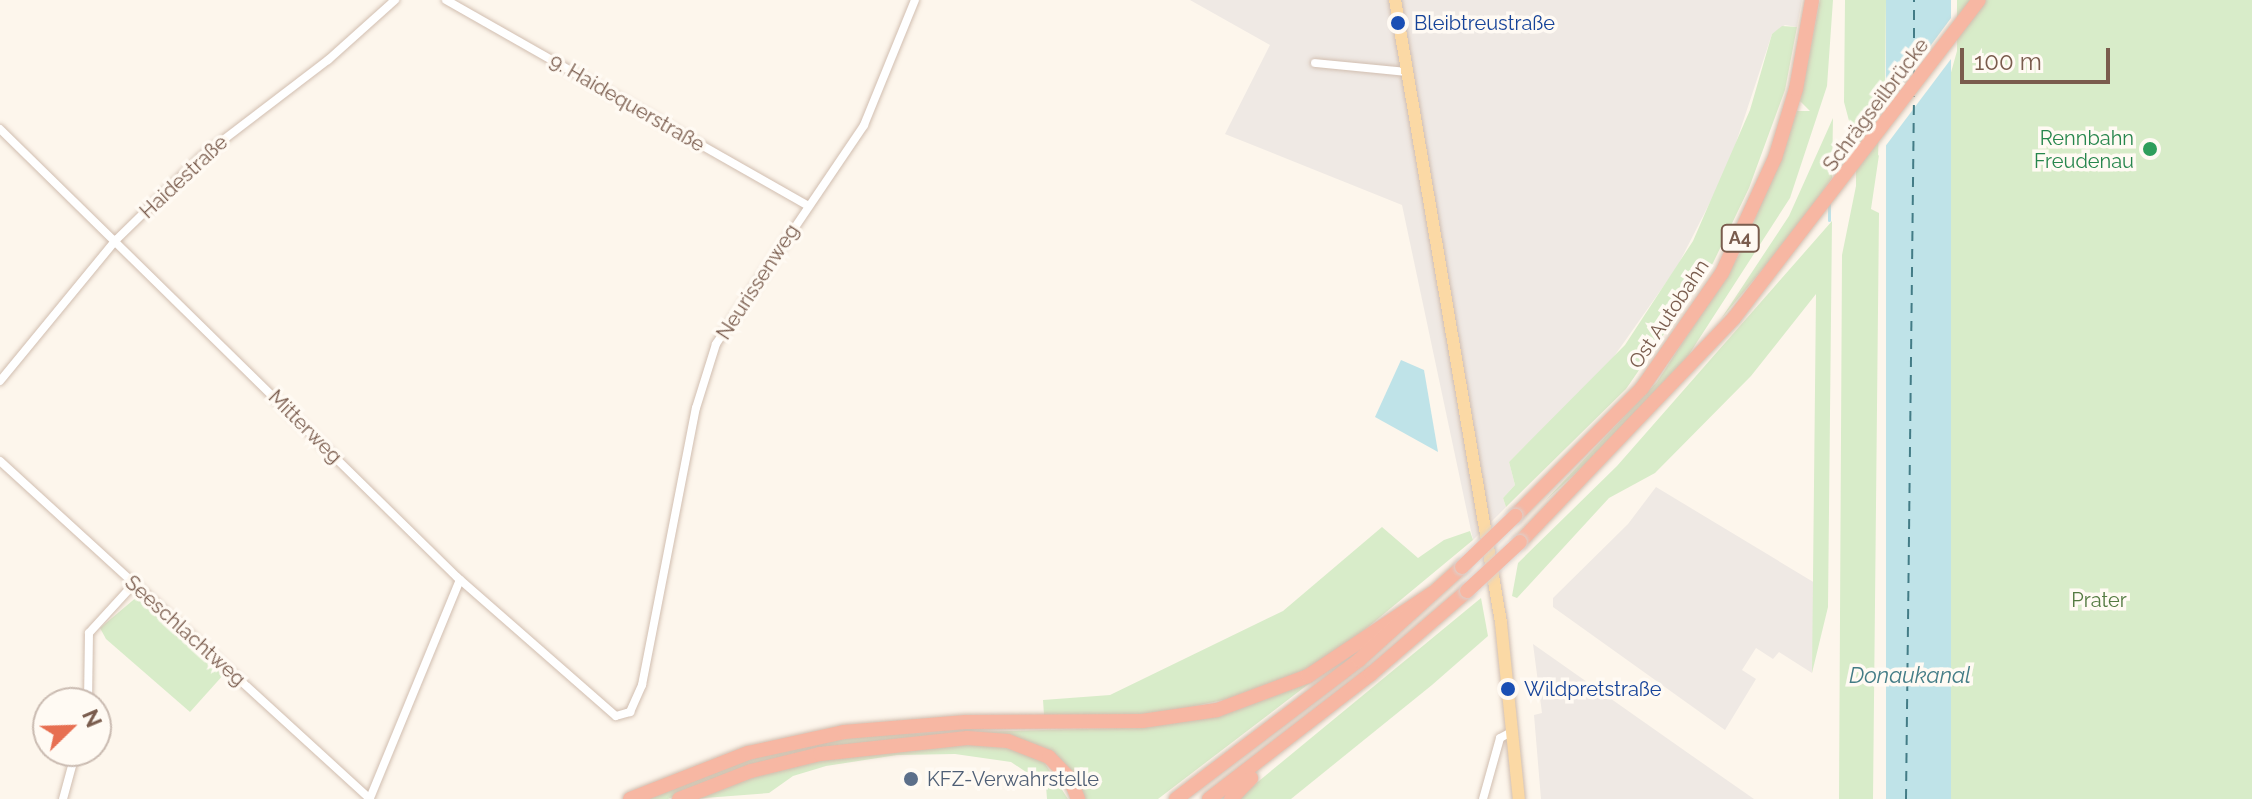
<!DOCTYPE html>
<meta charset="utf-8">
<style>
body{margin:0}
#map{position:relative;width:2252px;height:799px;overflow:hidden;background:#fdf6ec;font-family:Raleway,sans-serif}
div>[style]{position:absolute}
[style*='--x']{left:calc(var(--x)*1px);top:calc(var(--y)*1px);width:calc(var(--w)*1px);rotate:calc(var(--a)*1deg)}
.industrial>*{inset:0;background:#efe9e4}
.green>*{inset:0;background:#d8ecc9}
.water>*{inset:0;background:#bfe3e8;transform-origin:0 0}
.pier>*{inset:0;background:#fdf6ec}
.stream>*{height:3px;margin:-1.5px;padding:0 1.5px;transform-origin:1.5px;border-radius:1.5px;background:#bfe3e8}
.ferry>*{height:2px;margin-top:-1px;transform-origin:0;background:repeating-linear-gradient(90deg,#437c86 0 10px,transparent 0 18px)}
.roads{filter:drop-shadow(0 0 2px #d1beb0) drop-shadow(0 0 2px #d1beb0)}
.minor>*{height:8px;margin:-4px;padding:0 4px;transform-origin:4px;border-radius:4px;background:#fff}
.primary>*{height:12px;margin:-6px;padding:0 6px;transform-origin:6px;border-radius:6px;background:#fbd9a5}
.motorway>*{height:14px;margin:-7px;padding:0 7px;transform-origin:7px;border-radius:7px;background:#f7b7a3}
.bridges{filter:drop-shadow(0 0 2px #dad1cd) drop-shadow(0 0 2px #dad1cd)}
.motorway-bridge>*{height:14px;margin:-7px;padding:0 7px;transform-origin:7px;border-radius:7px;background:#f7b7a3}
.dots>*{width:22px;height:22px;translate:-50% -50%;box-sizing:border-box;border:4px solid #fffaf3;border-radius:50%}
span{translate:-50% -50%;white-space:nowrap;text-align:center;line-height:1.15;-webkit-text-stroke:7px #fffaf3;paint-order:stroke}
.shield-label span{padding:2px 6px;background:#fffaf3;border:2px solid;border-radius:6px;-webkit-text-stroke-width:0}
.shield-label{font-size:18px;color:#7a5c4d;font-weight:700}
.transit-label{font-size:20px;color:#164399}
.left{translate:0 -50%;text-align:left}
.street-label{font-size:20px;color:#7a5c4d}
.leisure-label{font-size:20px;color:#27864d}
.right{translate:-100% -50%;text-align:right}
.park-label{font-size:20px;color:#537a41}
.service-label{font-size:20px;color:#4e5e75}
.water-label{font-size:22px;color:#437c86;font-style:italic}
.north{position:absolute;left:32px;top:687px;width:80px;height:80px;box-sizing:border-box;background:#fffaf3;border:2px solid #cabbb1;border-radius:50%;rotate:67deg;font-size:22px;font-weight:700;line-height:32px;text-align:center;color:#7a5c4d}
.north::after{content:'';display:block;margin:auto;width:28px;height:36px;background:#e76f51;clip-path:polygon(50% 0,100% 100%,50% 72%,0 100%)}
.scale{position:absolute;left:1960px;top:48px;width:150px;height:36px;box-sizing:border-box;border:4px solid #7a5c4d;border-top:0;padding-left:10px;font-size:24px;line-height:28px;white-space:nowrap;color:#7a5c4d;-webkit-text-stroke:6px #fffaf3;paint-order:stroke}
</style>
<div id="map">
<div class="industrial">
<i style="clip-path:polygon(1190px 0,1802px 0,1797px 27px,1785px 25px,1772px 34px,1728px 167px,1677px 267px,1608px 365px,1509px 462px,1515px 485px,1503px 498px,1506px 507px,1473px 540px,1402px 205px,1225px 134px,1270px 45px)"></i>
<i style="clip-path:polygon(1656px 487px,1815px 583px,1812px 673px,1779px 652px,1773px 659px,1756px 648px,1742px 670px,1756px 679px,1725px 730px,1553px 607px,1553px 598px,1628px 524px)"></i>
<i style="clip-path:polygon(1533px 644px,1688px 753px,1754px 799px,1541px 799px,1534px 715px,1542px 713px)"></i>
</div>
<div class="green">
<i style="clip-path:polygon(1820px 0,1833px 0,1827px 86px,1790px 198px,1688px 356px,1603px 448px,1545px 501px,1657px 382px,1744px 247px,1797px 111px,1810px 111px,1800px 101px)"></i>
<i style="clip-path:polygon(1845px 0,1886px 0,1885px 95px,1877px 99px,1879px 155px,1871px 209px,1879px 213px,1873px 799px,1839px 799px,1842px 255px,1856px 186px,1856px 147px,1844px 102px)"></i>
<i style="clip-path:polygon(1957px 0,2252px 0,2252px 799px,1945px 799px,1950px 76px,1957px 51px)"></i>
<i style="clip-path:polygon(1782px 26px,1797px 27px,1785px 90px,1749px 188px,1713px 263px,1626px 389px,1506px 507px,1503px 498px,1515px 485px,1509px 462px,1625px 345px,1693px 241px,1750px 110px,1772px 34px)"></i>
<i style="clip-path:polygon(1833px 118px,1832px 178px,1797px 228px,1721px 319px,1789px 216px)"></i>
<i style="clip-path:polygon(1832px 221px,1828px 607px,1812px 673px,1816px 294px,1751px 376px,1655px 473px,1609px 498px,1517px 598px,1512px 596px,1518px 563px,1617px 466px)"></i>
<i style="clip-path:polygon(1382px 527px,1418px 558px,1444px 540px,1470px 531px,1473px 540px,1350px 642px,1312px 667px,1247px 695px,1152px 715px,1044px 715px,1043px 700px,1110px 695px,1283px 611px)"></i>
<i style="clip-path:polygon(138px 596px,225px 673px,190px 712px,106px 639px,100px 628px)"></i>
<i style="clip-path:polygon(1481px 598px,1488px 636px,1432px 685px,1291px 799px,1237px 799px)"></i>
<i style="clip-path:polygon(1319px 676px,1158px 799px,1082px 799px,1058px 758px,951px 735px,870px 742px,723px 776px,668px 799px,643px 799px,719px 768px,793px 748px,869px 735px,1118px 728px,1225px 714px)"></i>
<i style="clip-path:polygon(969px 744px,1014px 749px,1044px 762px,1068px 799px,1047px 799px,1046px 786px,1034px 787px,1032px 776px,1011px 762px,955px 754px,897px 755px,826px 766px,793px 776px,769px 793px,691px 799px,740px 780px,833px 757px)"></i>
</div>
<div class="water">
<i style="left:1886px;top:0;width:65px;height:799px"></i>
<i style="clip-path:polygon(1401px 360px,1424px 370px,1438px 452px,1375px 417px)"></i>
</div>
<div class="pier">
<i style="clip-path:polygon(1954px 14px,1954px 55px,1878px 156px,1880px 114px)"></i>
</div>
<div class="stream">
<i style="--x:1829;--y:204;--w:16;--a:90"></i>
</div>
<div class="ferry">
<i style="--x:1914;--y:74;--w:74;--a:-90"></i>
<i style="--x:1906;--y:799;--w:703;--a:-89.35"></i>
</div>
<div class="roads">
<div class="minor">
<i style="--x:446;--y:0;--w:417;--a:29.6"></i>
<i style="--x:1315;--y:63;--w:91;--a:5.6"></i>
<i style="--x:0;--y:129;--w:640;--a:44.43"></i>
<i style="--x:457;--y:577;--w:211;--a:41.2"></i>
<i style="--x:616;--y:716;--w:15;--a:-16"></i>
<i style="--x:630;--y:712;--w:30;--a:-66"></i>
<i style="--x:642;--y:685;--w:282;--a:-79"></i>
<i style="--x:696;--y:408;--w:67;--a:-72.6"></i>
<i style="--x:716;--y:344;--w:264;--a:-55.9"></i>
<i style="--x:864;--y:125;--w:135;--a:-67.8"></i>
<i style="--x:0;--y:381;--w:183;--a:-50.6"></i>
<i style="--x:116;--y:240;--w:119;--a:-44.3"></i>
<i style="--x:201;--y:157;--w:160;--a:-37.4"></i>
<i style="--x:328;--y:60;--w:90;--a:-41.8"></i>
<i style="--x:0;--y:461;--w:501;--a:42.41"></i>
<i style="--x:88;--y:703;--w:70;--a:-89.2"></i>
<i style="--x:89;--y:633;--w:65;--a:-47.5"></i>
<i style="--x:370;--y:798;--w:236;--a:-67.6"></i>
<i style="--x:63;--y:799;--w:50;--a:-74.8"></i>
<i style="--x:1483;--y:799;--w:63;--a:-74.4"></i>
<i style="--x:1500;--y:738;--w:15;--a:-28"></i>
</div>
<div class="primary">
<i style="--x:1395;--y:0;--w:632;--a:80.34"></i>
<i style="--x:1501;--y:623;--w:177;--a:84.2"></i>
</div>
<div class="motorway">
<i style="--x:1515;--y:516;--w:180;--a:-45.2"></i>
<i style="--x:1642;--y:388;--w:140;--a:-55.2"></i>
<i style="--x:1722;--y:273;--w:127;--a:-65.3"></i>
<i style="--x:1775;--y:158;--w:72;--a:-73.1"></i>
<i style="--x:1796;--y:89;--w:90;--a:-79.8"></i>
<i style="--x:1520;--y:542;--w:310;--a:-46.3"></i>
<i style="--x:1734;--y:318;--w:401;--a:-52.4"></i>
<i style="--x:630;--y:799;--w:127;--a:-21.3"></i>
<i style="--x:748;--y:753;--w:98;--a:-12.3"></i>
<i style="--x:844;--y:732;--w:122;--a:-4.7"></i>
<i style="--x:966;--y:722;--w:176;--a:-0.3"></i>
<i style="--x:1142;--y:721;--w:76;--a:-8.3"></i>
<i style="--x:1217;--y:710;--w:97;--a:-20.5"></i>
<i style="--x:1308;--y:676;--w:148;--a:-33.7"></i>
<i style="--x:679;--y:799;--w:77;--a:-21.3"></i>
<i style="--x:751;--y:771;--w:71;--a:-13.8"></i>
<i style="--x:820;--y:754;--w:148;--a:-6.2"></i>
<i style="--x:967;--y:738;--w:41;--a:4.2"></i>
<i style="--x:1008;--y:741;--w:44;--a:21.3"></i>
<i style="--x:1049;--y:757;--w:30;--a:46"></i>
<i style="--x:1070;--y:779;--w:22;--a:68"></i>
<i style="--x:1176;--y:799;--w:230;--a:-37.2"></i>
<i style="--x:1359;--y:660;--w:139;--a:-42.1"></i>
<i style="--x:1209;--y:799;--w:205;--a:-37.7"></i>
<i style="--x:1371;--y:674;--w:127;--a:-40.8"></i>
<i style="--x:1231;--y:799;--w:29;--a:-46"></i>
</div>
</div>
<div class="bridges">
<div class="motorway-bridge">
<i style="--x:1462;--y:567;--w:74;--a:-43.9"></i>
<i style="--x:1467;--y:591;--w:72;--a:-42.8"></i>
</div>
</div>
<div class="dots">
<i style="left:1398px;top:23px;background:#1a4fb4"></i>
<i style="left:2150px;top:149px;background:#2e9e5b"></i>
<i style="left:1508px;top:689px;background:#1a4fb4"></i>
<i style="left:911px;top:779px;background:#5c6f8a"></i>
</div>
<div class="shield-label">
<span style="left:1740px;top:238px">A4</span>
</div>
<div class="transit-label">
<span class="left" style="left:1414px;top:23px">Bleibtreustraße</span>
<span class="left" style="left:1524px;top:689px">Wildpretstraße</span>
</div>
<div class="street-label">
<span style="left:627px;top:103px;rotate:30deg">9. Haidequerstraße</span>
<span style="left:1876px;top:105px;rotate:-53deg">Schrägseilbrücke</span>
<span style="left:184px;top:177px;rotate:-43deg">Haidestraße</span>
<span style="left:758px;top:282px;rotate:-57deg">Neurissenweg</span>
<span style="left:1669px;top:314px;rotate:-56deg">Ost Autobahn</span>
<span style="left:305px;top:427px;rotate:45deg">Mitterweg</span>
<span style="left:185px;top:631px;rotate:42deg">Seeschlachtweg</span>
</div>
<div class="leisure-label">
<span class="right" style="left:2134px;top:150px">Rennbahn<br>Freudenau</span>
</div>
<div class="park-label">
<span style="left:2099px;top:600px">Prater</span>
</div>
<div class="service-label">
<span class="left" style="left:927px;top:779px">KFZ-Verwahrstelle</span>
</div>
<div class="water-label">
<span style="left:1910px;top:676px">Donaukanal</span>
</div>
<div class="north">N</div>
<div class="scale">100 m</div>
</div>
